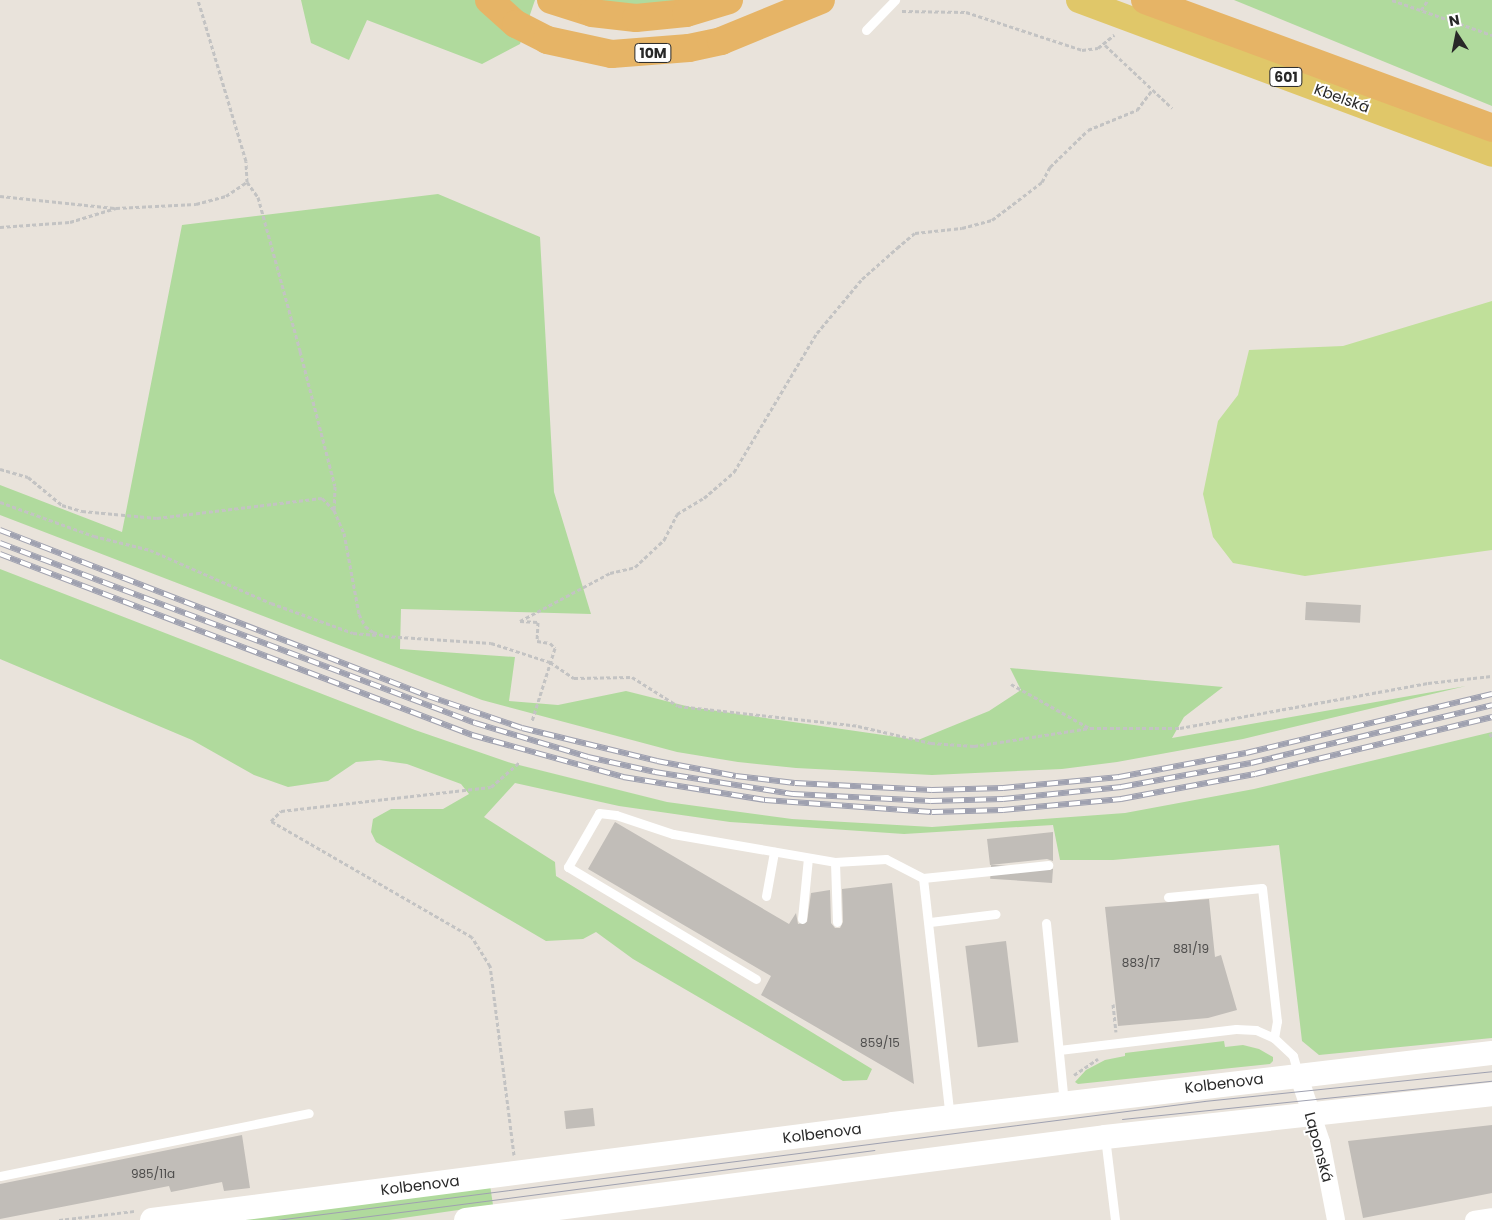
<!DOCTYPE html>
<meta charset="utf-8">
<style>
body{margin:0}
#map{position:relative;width:1492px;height:1220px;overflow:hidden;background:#e9e3db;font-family:Poppins,sans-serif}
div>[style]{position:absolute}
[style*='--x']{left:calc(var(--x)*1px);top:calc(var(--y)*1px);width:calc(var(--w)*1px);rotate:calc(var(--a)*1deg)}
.green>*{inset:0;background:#b0da9d}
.pitch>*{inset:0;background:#c0e09a}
.building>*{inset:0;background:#c1bdb8;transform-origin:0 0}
.path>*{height:3px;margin-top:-1.5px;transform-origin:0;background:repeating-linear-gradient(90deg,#c3c3c3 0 4px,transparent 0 6.5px)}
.service>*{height:9px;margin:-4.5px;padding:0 4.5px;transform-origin:4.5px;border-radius:4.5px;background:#fff}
.minor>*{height:18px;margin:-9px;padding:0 9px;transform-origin:9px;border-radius:9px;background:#fff}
.secondary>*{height:24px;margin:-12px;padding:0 12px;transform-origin:12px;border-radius:12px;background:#fff}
.primary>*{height:26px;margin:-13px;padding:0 13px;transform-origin:13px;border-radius:13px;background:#e0c769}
.trunk>*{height:28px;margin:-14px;padding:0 14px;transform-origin:14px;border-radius:14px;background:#e6b466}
.tram>*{height:1px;margin:-0.5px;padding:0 0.5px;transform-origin:0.5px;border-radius:0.5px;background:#9fa1b0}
.rail>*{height:5.5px;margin-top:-2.75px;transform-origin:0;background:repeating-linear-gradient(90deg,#fff 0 11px,#9fa1b0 0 22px);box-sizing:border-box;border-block:1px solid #9fa1b0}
span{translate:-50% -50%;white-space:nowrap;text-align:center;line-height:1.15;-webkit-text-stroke:4px #fff;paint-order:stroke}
.number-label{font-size:12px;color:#4e4d4c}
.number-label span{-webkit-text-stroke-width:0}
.shield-label span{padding:1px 4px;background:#fff;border:1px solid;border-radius:4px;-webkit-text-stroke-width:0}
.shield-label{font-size:14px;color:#282828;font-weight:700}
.street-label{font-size:15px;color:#282828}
.north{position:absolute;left:1432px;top:10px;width:50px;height:50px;-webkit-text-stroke:4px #fff;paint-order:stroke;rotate:349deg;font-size:14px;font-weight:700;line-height:20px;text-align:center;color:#282828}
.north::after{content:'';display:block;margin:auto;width:18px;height:22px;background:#282828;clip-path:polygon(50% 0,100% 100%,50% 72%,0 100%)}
</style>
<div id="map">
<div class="green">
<i style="clip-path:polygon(301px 0,535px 0,520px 44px,482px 64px,367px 20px,349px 60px,311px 43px)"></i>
<i style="clip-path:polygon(591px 0,682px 0,637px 5px)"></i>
<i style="clip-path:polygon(1234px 0,1492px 0,1492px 106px)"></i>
<i style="clip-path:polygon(438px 194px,540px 237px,554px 492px,591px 614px,401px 609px,400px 649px,515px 657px,509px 701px,558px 705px,626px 691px,690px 707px,918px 740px,989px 711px,1021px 690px,1010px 668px,1223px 687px,1184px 717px,1172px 738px,1466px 686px,1243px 739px,1117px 762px,1062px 769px,932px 775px,796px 768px,738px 762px,677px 752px,482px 700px,0 515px,0 485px,122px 532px,182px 225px)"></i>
<i style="clip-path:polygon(0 569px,415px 730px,511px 763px,667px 802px,792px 819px,932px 827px,1125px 813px,1254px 789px,1492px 732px,1492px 1038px,1319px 1055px,1302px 1041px,1279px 845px,1113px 860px,1060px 860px,1053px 825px,904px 834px,730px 822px,619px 806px,515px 783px,484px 817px,555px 862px,556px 876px,872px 1069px,867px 1080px,843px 1081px,633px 959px,596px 932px,583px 939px,546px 941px,376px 842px,371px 832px,373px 819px,391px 809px,443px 809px,469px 794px,461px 784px,407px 764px,379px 760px,356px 762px,328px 781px,288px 787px,254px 775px,192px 740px,0 659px)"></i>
<i style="clip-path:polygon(1224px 1041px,1225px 1047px,1243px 1045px,1259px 1049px,1273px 1057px,1273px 1061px,1270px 1064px,1078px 1084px,1075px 1082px,1086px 1070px,1105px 1060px,1125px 1056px,1125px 1053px)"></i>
<i style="clip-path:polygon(490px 1185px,493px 1205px,389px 1220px,233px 1220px)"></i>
</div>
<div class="pitch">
<i style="clip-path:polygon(1492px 301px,1492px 550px,1305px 576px,1233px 563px,1213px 537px,1203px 494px,1218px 421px,1238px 395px,1249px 350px,1343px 346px)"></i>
</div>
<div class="building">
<i style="left:1306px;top:602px;width:55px;height:18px;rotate:3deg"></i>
<i style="clip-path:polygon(615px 822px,789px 924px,796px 913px,798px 924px,807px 922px,811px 893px,830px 890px,831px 923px,835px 928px,840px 928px,843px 922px,842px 889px,892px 883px,914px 1084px,761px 995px,771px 976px,588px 869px)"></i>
<i style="clip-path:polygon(1053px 832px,1053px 861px,1047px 859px,990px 865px,987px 839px)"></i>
<i style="left:1053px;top:869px;width:14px;height:62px;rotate:94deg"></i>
<i style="clip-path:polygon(1209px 899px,1215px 957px,1221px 955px,1237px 1010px,1208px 1018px,1118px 1026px,1105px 907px)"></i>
<i style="left:1006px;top:941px;width:102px;height:41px;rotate:83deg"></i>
<i style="left:593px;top:1108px;width:18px;height:29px;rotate:84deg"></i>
<i style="clip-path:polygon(1492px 1125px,1492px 1193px,1363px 1218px,1348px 1141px)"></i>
<i style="clip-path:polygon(242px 1135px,250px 1188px,224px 1191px,222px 1182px,171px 1192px,169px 1186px,0 1219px,0 1184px)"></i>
</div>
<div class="path">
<i style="--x:1392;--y:0;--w:106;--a:19.3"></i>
<i style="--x:1421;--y:10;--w:12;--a:-55"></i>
<i style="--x:902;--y:11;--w:64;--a:0.9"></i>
<i style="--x:966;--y:12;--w:122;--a:18.1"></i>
<i style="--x:1082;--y:50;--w:16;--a:-7"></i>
<i style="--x:1098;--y:48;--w:21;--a:-39"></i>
<i style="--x:1105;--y:45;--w:92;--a:43.2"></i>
<i style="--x:247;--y:182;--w:19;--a:54"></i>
<i style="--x:258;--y:197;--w:160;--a:74.7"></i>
<i style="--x:300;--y:351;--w:139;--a:75.5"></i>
<i style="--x:335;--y:486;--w:24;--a:92"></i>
<i style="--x:0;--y:196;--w:115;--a:6"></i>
<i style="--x:0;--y:227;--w:70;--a:-4.1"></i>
<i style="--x:70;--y:222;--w:48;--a:-16.9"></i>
<i style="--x:116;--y:208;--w:80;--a:-2.9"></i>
<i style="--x:196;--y:204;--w:31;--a:-15"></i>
<i style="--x:226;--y:196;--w:25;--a:-34"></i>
<i style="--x:247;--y:182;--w:21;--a:-93"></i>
<i style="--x:246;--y:161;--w:168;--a:-106.6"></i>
<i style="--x:0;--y:469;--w:29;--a:16"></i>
<i style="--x:28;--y:477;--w:44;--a:39.5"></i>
<i style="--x:62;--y:505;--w:21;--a:17"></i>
<i style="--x:82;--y:511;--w:75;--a:5.3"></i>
<i style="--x:157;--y:518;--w:166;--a:-6.9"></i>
<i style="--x:322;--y:498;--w:17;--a:45"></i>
<i style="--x:334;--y:510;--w:25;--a:67"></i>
<i style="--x:344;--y:533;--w:82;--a:79.5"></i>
<i style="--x:359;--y:614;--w:13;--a:63"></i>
<i style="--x:365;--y:626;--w:10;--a:37"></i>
<i style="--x:373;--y:632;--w:13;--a:18"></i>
<i style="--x:385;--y:636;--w:106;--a:3.8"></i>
<i style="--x:491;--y:643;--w:62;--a:17.9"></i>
<i style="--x:550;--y:662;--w:29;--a:34"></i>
<i style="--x:574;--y:678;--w:58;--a:-1"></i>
<i style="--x:632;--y:677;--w:54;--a:32.2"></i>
<i style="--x:678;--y:706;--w:181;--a:6.3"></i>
<i style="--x:858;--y:726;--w:75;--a:13.1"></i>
<i style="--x:931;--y:743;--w:43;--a:4"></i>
<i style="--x:974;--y:746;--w:117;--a:-8.8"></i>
<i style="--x:1090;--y:728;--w:90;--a:0"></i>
<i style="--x:1180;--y:728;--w:252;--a:-10.3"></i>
<i style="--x:1428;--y:683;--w:64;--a:-6.2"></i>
<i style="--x:0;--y:502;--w:100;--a:19.9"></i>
<i style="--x:94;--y:536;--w:58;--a:14"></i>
<i style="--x:150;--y:550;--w:132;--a:23.7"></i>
<i style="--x:271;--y:603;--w:87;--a:20.1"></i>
<i style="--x:353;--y:633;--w:24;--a:5"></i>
<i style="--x:520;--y:621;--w:102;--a:-28.1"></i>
<i style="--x:610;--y:573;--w:26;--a:-13"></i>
<i style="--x:635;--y:567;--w:40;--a:-43"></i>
<i style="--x:664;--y:540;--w:29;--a:-63"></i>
<i style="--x:677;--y:514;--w:31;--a:-31"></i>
<i style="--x:704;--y:498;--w:40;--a:-41"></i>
<i style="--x:734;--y:472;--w:162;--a:-59.2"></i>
<i style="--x:817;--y:333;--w:70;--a:-50.2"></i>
<i style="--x:862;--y:279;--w:47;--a:-41.5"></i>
<i style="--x:897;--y:248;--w:23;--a:-40"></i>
<i style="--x:915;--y:233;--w:47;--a:-6.1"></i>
<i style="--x:962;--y:228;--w:31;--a:-15"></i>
<i style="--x:992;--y:220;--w:63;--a:-37.2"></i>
<i style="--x:1042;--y:182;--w:17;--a:-62"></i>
<i style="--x:1050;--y:167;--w:53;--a:-44.2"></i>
<i style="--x:1088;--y:130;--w:53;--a:-22.2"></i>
<i style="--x:1137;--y:110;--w:25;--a:-53"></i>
<i style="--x:520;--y:621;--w:18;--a:3"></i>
<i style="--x:538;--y:622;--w:19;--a:93"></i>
<i style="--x:537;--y:641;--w:13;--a:9"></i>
<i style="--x:550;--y:643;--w:7;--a:45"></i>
<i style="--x:555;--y:648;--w:77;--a:107.5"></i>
<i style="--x:1011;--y:684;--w:90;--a:29.4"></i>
<i style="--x:1490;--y:733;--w:5;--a:68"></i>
<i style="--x:1113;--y:1004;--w:28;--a:84"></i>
<i style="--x:1074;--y:1075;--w:29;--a:-34"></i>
<i style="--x:514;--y:1155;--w:191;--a:-97.2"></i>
<i style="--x:490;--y:966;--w:34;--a:-122"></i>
<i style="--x:472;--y:937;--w:232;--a:-150"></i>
<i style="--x:271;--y:821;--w:14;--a:-45"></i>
<i style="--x:281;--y:811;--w:211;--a:-6.5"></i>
<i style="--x:491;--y:787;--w:38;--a:-41"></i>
<i style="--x:59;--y:1220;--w:77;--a:-6.8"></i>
</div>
<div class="service">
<i style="--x:866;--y:30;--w:42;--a:-46"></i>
<i style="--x:835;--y:862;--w:60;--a:88.1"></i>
<i style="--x:923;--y:878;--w:126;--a:-5.9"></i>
<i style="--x:766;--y:896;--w:45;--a:-79.7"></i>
<i style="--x:1168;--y:897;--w:94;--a:-5.5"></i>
<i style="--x:1262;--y:888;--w:134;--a:83.6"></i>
<i style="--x:1277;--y:1021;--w:17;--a:100"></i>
<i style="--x:1274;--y:1038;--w:26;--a:43"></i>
<i style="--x:1293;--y:1056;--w:19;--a:74"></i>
<i style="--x:802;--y:919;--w:61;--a:-84.4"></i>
<i style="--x:930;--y:922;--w:66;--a:-6.9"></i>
<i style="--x:1046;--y:923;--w:181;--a:84.3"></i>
<i style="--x:756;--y:979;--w:219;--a:-149.2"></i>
<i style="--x:568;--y:867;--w:62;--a:-60.1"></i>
<i style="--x:599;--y:813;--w:17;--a:7"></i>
<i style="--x:616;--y:815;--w:60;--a:18.4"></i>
<i style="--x:673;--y:834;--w:164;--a:9.8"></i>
<i style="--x:835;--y:862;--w:51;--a:-3.4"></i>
<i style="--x:886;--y:859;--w:42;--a:27.2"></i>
<i style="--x:923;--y:878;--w:241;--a:83.6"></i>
<i style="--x:1059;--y:1050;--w:178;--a:-6.8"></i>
<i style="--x:1236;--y:1029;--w:20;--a:3"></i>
<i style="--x:1256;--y:1030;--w:20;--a:24"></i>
<i style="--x:1105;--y:1137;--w:84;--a:83.1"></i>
<i style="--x:0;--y:1176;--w:315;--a:-11.5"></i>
</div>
<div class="minor">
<i style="--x:1298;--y:1074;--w:72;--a:71.3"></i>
<i style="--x:1321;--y:1142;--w:79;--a:79.1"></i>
<i style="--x:1474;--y:1220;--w:18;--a:-9"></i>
</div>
<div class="secondary">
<i style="--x:152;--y:1220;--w:747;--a:-7.38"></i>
<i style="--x:893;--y:1124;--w:603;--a:-6.76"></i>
<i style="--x:466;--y:1220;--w:644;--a:-7.4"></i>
<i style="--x:1105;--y:1137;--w:389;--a:-6.3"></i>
</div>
<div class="primary">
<i style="--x:1079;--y:0;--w:441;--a:20.4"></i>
</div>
<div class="trunk">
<i style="--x:489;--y:0;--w:36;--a:42"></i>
<i style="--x:516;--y:24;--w:35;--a:27"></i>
<i style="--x:547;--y:40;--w:66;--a:12.2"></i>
<i style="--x:612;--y:54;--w:77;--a:-4.5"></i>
<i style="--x:689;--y:48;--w:33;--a:-12"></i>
<i style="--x:721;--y:41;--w:108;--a:-22.3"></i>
<i style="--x:551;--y:0;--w:43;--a:17.6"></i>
<i style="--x:592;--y:13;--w:44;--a:6.5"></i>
<i style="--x:636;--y:18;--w:50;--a:-5.7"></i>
<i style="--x:686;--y:13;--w:45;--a:-16.8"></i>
<i style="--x:1145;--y:0;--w:370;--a:20.2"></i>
</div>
<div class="tram">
<i style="--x:1122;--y:1119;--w:372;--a:-5.9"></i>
<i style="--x:276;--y:1220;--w:936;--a:-7.31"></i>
<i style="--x:1204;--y:1101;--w:290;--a:-5.9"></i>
<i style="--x:339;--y:1220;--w:540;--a:-7.45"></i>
</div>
<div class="rail">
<i style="--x:0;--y:530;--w:459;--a:21.2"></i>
<i style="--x:428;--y:696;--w:99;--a:18.8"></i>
<i style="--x:522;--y:728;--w:139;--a:13.7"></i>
<i style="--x:657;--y:761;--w:80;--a:10.8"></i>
<i style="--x:736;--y:776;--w:59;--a:6.8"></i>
<i style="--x:795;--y:783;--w:137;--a:2.9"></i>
<i style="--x:932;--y:790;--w:71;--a:-1.6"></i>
<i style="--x:1003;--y:788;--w:117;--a:-5.4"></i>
<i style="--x:1119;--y:777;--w:129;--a:-10.7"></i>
<i style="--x:1246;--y:753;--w:253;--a:-13.5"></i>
<i style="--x:0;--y:543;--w:508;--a:20.75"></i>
<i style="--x:475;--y:723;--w:118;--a:16.7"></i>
<i style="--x:588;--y:757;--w:69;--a:12.6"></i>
<i style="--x:655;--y:772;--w:140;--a:9.1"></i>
<i style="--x:793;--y:794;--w:138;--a:2.9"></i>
<i style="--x:931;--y:801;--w:72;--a:-1.6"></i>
<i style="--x:1003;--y:799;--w:119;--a:-5.8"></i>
<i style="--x:1121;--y:787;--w:132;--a:-10.5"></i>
<i style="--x:1251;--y:763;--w:248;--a:-13.5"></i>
<i style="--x:0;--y:554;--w:506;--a:20.98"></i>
<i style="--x:472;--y:735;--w:157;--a:15.5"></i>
<i style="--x:623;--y:777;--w:144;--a:9.2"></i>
<i style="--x:765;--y:800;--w:167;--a:4.1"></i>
<i style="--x:932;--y:812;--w:71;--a:-1.6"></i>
<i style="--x:1003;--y:810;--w:119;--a:-5.3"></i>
<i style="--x:1121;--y:799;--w:136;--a:-10.6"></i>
<i style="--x:1255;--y:774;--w:244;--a:-13.5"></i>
</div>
<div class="number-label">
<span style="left:1191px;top:949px">881/19</span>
<span style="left:1141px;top:963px">883/17</span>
<span style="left:880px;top:1043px">859/15</span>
<span style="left:153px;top:1174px">985/11a</span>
</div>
<div class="shield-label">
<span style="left:653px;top:53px">10M</span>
<span style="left:1286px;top:77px">601</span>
</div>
<div class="street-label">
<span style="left:1342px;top:98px;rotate:20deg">Kbelská</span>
<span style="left:1224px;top:1083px;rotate:-7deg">Kolbenova</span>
<span style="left:822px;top:1133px;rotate:-7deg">Kolbenova</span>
<span style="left:1319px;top:1147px;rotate:75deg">Laponská</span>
<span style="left:420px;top:1185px;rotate:-7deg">Kolbenova</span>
</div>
<div class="north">N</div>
</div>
